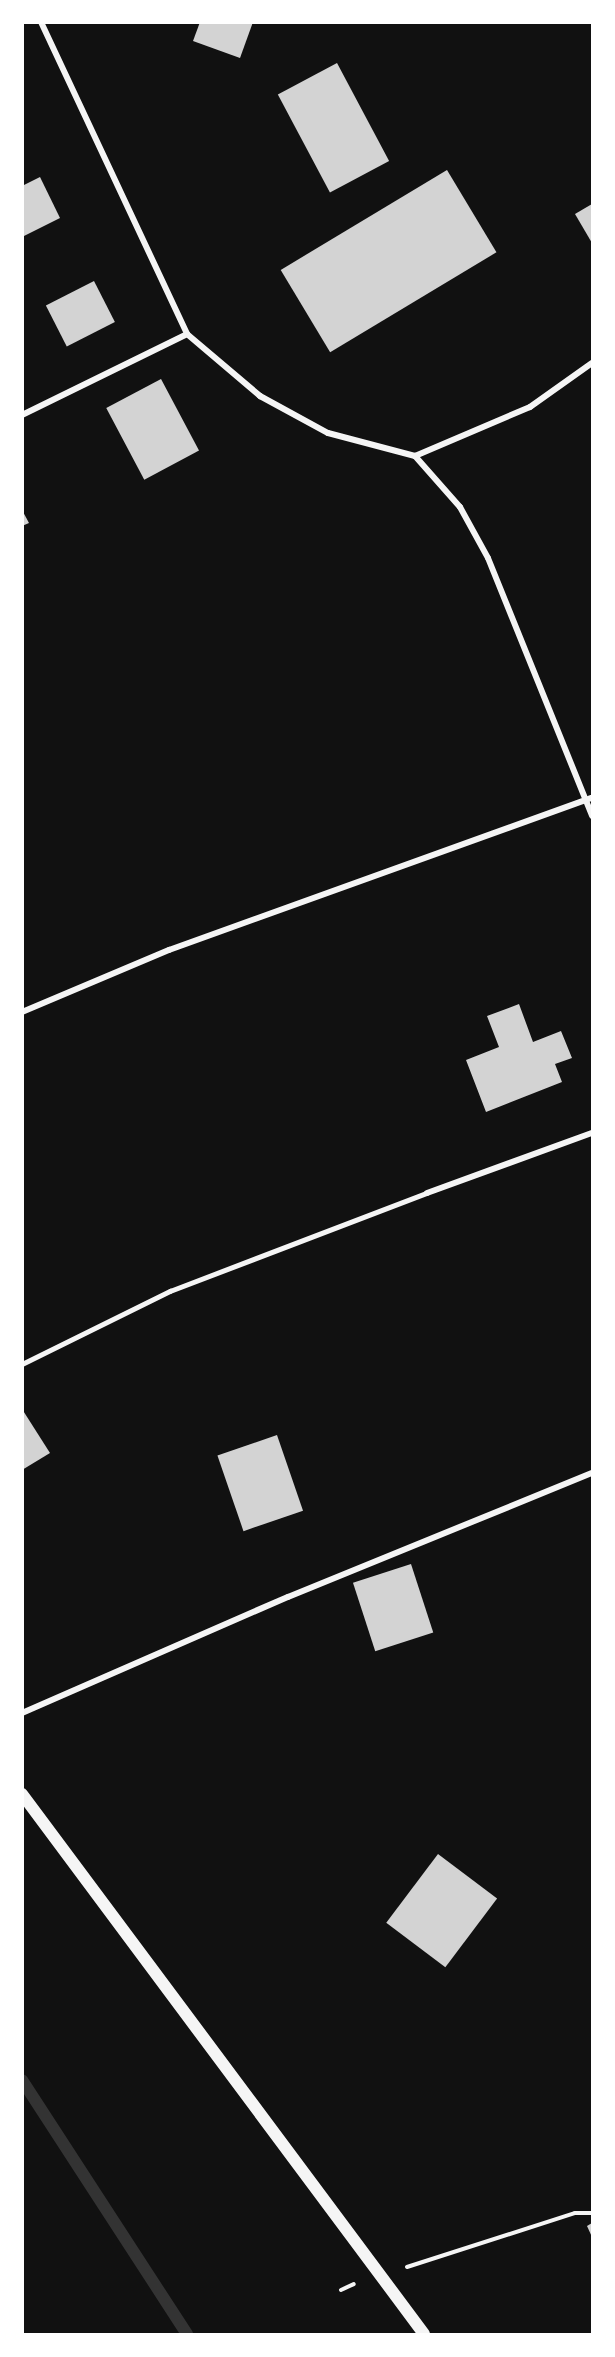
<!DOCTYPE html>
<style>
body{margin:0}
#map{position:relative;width:615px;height:2357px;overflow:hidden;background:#111;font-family:"DejaVu Sans",sans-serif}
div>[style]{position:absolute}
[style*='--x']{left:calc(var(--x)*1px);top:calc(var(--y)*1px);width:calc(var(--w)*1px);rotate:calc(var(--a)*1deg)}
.stream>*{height:12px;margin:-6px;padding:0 6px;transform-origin:6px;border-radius:6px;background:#333}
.building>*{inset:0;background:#d3d3d3;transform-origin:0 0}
.path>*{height:4px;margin:-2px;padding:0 2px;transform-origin:2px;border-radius:2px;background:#f5f5f5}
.service>*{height:4.5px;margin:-2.25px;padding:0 2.25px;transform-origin:2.25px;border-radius:2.25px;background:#f5f5f5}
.minor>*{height:6px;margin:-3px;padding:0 3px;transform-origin:3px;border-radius:3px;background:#f5f5f5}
.secondary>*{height:12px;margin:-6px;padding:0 6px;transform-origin:6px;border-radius:6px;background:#f5f5f5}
span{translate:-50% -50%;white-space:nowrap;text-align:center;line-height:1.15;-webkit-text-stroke:4.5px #fff;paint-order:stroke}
.frame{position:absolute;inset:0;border:24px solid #fff;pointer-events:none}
</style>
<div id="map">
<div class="stream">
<i style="--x:22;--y:2080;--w:303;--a:57"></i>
</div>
<div class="building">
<i style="clip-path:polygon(200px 22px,253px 22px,240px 58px,193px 41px)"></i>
<i style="left:337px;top:63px;width:111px;height:67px;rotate:62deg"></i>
<i style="left:447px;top:170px;width:96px;height:194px;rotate:59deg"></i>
<i style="clip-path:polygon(40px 177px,60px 218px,22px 237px,22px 186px)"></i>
<i style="clip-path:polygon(592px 204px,592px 243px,575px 214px)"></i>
<i style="left:94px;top:281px;width:46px;height:54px;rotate:63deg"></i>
<i style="left:161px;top:379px;width:81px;height:62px;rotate:62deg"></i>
<i style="clip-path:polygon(22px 510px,29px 523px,22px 526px)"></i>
<i style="clip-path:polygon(519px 1004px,533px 1042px,561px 1031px,572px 1058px,555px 1064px,562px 1082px,486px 1112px,466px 1060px,499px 1047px,487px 1016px)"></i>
<i style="clip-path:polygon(22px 1409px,50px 1453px,22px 1470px)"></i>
<i style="left:277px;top:1435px;width:80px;height:63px;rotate:71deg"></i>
<i style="left:411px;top:1564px;width:72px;height:61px;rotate:72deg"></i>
<i style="left:438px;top:1854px;width:74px;height:86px;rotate:37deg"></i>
<i style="clip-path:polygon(592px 2223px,592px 2237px,587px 2226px)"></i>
</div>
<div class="path">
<i style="--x:407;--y:2267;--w:176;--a:-17.8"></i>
<i style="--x:575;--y:2213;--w:17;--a:0"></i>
<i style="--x:341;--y:2290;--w:14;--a:-25"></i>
</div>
<div class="service">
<i style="--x:22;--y:1364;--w:165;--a:-26.3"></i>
<i style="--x:170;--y:1291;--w:275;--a:-20.9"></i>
</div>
<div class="minor">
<i style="--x:41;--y:22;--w:344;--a:64.9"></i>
<i style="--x:187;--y:334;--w:96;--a:40.3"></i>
<i style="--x:260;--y:396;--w:77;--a:28.6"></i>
<i style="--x:328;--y:433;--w:90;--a:14.8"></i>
<i style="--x:415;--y:456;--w:68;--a:48.6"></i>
<i style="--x:460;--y:507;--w:58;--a:61.2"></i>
<i style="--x:488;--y:558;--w:278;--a:68"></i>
<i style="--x:22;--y:415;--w:184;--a:-26.1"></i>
<i style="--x:415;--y:456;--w:125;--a:-23.1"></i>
<i style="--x:530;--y:407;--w:76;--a:-35.4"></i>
<i style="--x:22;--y:1012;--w:160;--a:-22.9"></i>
<i style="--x:169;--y:950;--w:449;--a:-19.8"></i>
<i style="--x:427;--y:1193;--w:176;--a:-20"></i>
<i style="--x:22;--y:1713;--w:290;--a:-23.6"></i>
<i style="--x:288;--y:1597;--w:328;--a:-22.2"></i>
</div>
<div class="secondary">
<i style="--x:22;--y:1794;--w:673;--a:53.33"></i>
</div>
<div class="frame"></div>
</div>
